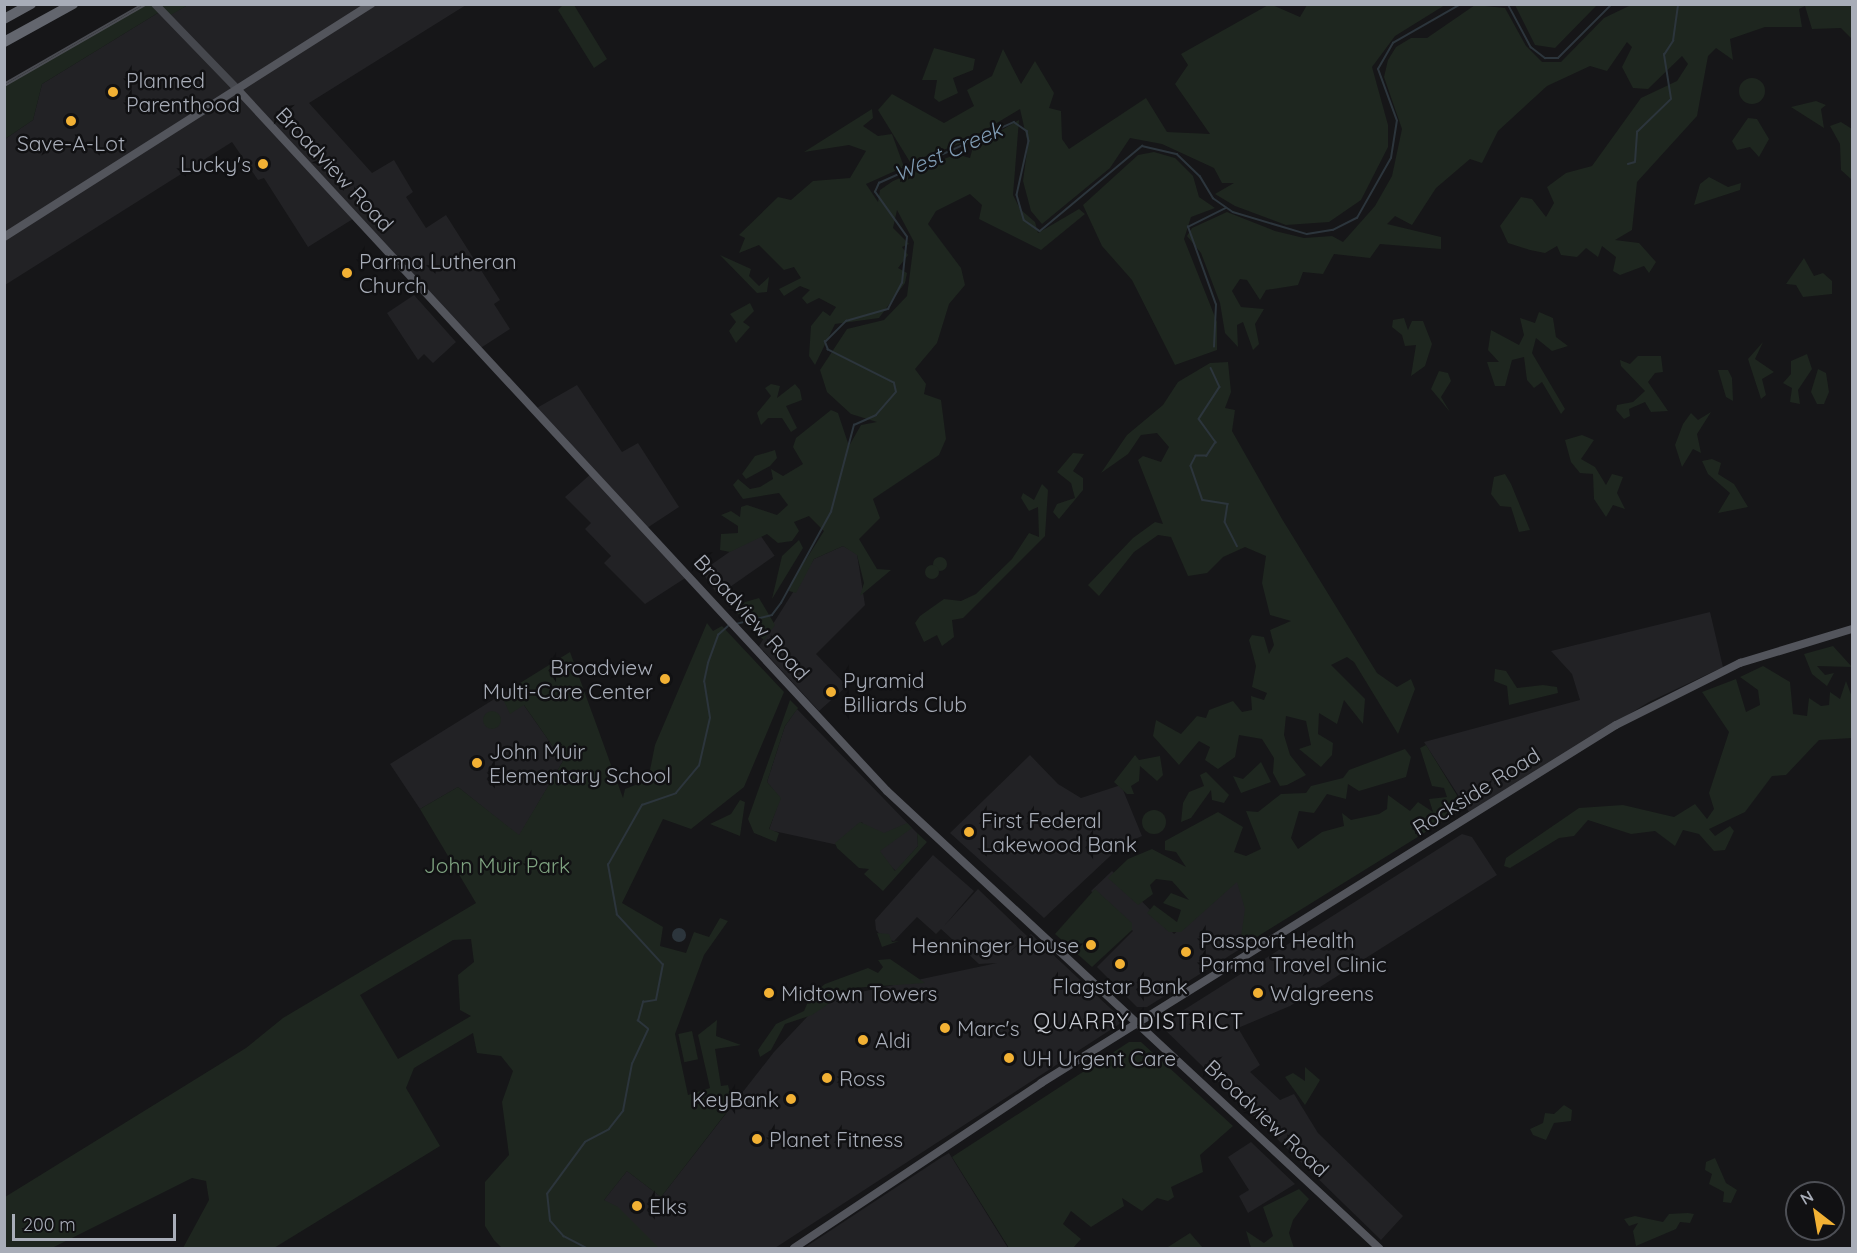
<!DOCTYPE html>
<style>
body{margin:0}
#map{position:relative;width:1857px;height:1253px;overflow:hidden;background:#161618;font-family:Quicksand,sans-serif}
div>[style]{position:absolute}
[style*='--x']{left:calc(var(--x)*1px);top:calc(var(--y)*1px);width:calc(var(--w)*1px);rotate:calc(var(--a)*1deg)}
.built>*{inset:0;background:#222225;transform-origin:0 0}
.green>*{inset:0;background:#1e261f;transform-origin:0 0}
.round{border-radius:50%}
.water>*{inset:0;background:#2c353c}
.stream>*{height:1.5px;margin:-0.75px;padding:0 0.75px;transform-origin:0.75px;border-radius:0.75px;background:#2c353c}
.secondary>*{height:8px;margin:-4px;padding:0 4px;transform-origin:4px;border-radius:4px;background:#45474d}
.primary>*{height:8px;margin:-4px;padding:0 4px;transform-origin:4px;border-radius:4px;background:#53555c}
.highway>*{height:10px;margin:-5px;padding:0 5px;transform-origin:5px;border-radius:5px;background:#63666e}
.rail>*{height:4px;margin-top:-2px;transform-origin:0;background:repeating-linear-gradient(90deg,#111113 0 4.5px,#4a4c52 0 9px);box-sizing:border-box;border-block:2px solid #4a4c52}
.dots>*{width:16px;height:16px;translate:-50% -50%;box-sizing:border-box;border:3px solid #111113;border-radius:50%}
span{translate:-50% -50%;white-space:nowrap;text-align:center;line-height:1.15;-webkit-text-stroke:5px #111113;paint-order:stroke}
.poi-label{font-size:21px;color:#a8adb8}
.left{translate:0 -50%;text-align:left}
.right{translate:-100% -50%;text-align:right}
.street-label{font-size:21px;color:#a8adb8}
.park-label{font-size:21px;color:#7fa381}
.water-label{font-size:22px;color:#7f9bb3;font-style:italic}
.neighbourhood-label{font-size:22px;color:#c9ccd4;letter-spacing:1.5px}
.frame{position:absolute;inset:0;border:6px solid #a8adb8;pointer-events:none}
.north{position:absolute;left:1785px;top:1181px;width:60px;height:60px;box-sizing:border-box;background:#111113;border:2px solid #4d4f55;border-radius:50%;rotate:329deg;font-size:16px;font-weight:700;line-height:24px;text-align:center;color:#a8adb8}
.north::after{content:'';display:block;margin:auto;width:21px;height:27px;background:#f2b134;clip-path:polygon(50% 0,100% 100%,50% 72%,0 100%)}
.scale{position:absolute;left:12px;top:1214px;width:164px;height:27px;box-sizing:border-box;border:3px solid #a8adb8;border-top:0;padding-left:8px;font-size:18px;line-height:21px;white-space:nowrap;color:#a8adb8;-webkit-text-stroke:4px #111113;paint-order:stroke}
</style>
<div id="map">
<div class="built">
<i style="clip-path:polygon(188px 5px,466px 5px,309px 103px,372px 173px,394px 160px,413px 192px,406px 197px,426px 228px,446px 215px,500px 300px,494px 304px,510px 329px,479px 349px,356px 217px,308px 247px,264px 178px,258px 180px,232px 142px,5px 285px,5px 139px,33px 120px,42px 84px,161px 11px,167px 16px)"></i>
<i style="clip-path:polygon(414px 295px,456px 342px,433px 363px,424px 354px,418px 360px,387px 313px)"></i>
<i style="clip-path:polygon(577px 385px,622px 452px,638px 443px,679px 507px,647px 528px,690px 575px,645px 604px,604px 563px,611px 556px,585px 529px,591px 523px,565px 497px,593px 472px,535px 409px)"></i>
<i style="left:758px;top:532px;width:29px;height:69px;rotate:55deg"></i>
<i style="clip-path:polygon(843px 546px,857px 554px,865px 605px,816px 654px,847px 686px,819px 711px,759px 646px,814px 559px)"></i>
<i style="clip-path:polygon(1710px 612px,1723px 667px,1649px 702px,1469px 812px,1424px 742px,1580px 700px,1572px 674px,1551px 651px)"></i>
<i style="clip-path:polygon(512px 688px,563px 761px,519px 836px,458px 787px,420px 809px,390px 764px)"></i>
<i style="clip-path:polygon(797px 709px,917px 833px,918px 846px,896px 871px,877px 854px,862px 822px,838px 845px,769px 830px,780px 798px,767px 782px,785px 726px)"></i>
<i style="clip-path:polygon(1030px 755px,1058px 784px,1081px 798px,1121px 785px,1142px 836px,1122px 845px,1044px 918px,950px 833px)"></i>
<i style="clip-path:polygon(1462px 834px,1472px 837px,1497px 875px,1290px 1006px,1238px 1028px,1260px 1065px,1250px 1072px,1280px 1100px,1294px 1094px,1318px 1133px,1403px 1216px,1381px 1240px,1160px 1025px)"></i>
<i style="clip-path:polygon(933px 855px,974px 891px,944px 926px,978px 889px,1027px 936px,1006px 955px,1031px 934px,1124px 1021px,775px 1248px,640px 1248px,604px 1200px,627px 1171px,661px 1197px,774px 1052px,823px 1000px,997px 963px,979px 964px,941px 929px,936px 934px,917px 917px,894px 941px,884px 939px,876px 930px,875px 920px)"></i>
<i style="clip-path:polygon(1112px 871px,1174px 934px,1241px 878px,1251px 909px,1253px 941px,1147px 1007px,1137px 1007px,1097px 967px,1133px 931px,1091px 891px)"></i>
<i style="clip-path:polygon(1251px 1142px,1295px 1184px,1248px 1213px,1239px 1196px,1249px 1190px,1228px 1157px)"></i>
<i style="clip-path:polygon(949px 1153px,1008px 1248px,804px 1248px,942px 1157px)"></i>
</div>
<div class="green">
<i style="clip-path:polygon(564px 4px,574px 5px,607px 59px,594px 68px,558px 10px)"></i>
<i style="clip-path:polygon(1270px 4px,1300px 17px,1307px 5px,1445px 5px,1395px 36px,1372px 67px,1388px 125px,1388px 147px,1361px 200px,1329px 222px,1286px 225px,1235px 206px,1215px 194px,1234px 183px,1222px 183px,1214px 168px,1162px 144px,1130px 138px,1110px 168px,1042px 224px,1031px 211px,1023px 181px,1028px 144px,1020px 109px,965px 142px,910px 162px,878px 110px,892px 94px,944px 123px,974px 106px,967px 90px,992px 76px,1003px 49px,1021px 84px,1035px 61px,1054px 93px,1049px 108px,1061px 111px,1062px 139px,1069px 149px,1146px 98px,1167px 132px,1210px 134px,1175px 84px,1188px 65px,1181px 54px)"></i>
<i style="clip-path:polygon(145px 5px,188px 5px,167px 17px,161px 11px,42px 84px,33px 120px,5px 139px,5px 85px)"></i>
<i style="clip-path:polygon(1475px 5px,1505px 8px,1526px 46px,1542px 62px,1561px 62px,1604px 18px,1631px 5px,1852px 5px,1852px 39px,1841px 28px,1812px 29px,1805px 6px,1799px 9px,1802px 27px,1765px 27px,1730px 39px,1733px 60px,1716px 48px,1708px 56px,1697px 116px,1637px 182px,1632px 230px,1615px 240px,1639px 243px,1656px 262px,1649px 273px,1644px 266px,1620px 275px,1613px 271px,1616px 257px,1602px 246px,1598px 257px,1586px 248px,1577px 257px,1561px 255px,1557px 246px,1545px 253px,1530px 250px,1508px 243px,1500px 226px,1521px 197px,1532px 199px,1546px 217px,1554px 203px,1547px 187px,1566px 173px,1592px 166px,1641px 98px,1677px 81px,1688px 64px,1682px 56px,1648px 89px,1633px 88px,1622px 67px,1632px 47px,1627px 42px,1607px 71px,1590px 66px,1547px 86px,1498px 131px,1482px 163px,1470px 159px,1436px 188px,1412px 225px,1395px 216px,1387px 224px,1441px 237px,1441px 249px,1380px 244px,1370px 258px,1334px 254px,1323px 274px,1303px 272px,1298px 285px,1266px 290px,1260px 300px,1247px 280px,1240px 279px,1232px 291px,1241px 307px,1264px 309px,1255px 324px,1259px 344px,1253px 350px,1243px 322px,1237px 325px,1238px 347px,1225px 333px,1220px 303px,1201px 253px,1187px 236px,1192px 228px,1227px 212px,1275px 231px,1304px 238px,1332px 236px,1343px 242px,1375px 206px,1392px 176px,1402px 129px,1384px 77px,1388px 60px,1396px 47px,1411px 38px,1427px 38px)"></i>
<i style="clip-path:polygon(1515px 5px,1514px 5px,1597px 5px,1555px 48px,1535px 45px)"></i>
<i style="clip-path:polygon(934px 48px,975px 59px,973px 70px,953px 78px,958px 93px,939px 102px,934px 98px,937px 80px,922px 80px)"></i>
<i class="round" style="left:1739px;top:78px;width:26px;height:26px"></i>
<i style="clip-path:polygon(1816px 101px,1826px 105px,1821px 109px,1824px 128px,1791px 107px)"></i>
<i style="clip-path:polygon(872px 109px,873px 118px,863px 126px,878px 136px,892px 134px,904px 167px,866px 184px,878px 202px,880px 190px,893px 181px,956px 154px,970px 158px,973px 147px,1019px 120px,1013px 195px,1020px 209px,1035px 222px,1038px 233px,1079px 209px,1085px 214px,1041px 250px,979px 219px,982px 205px,970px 194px,936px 211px,928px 224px,961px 268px,965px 285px,949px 304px,937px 343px,915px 369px,926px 384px,924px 394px,941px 400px,946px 439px,939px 455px,873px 499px,880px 518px,859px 539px,877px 569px,891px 570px,860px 596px,864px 583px,857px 555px,843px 546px,814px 559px,796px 593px,789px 591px,791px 583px,824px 531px,809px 516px,794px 522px,799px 531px,792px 541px,778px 543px,767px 534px,730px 552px,720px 550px,721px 534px,738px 533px,738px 526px,721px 515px,731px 511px,740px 517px,741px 507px,747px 505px,777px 515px,788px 505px,779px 493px,743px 499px,733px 485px,738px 479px,750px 489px,760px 487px,773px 479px,771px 469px,783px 476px,803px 464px,793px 447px,796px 438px,831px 410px,838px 413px,849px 446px,861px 425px,877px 422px,851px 414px,827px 392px,820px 370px,847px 329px,884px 320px,907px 296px,914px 242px,897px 210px,893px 228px,909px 244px,902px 247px,908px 255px,898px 268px,907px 273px,905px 283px,879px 318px,835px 324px,815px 365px,809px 356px,811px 326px,823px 311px,830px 316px,836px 307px,819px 298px,807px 304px,802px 298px,810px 290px,800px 286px,784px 296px,779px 289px,801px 278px,794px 267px,784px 270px,759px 245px,739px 253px,745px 238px,739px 235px,778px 197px,791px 200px,813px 181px,850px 178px,866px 151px,849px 145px,804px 152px)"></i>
<i style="clip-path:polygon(1748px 118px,1757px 119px,1769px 139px,1759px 157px,1750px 147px,1737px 150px,1732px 141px)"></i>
<i style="clip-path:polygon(1841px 122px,1852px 129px,1852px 180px,1841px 170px,1840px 144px,1830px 126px)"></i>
<i style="clip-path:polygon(1154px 152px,1175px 158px,1193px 176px,1199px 197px,1215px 208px,1191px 217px,1184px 239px,1217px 322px,1217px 350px,1175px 365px,1132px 280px,1102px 246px,1083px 205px,1138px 155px)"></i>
<i style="clip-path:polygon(1709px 177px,1728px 187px,1741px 183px,1740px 190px,1694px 205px,1700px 184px)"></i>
<i style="clip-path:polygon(720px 255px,751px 269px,749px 276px,759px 286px,769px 277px,767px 292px,757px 293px)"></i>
<i style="clip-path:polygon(1804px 258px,1814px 276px,1823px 273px,1832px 281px,1832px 294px,1803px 297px,1796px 285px,1786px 284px)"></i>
<i style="clip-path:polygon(750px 303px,754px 311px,743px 322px,750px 327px,736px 343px,729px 331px,736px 322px,730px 314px)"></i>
<i style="clip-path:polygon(1539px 312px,1553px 318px,1556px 337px,1568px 346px,1552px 351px,1536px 338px,1532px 353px,1565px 409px,1561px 414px,1542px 382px,1534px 388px,1527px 380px,1524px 357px,1512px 360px,1505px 386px,1495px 386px,1487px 362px,1499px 362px,1488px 350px,1491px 330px,1519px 345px,1524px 335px,1520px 318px,1535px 323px)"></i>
<i style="clip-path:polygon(1404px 318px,1408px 330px,1412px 321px,1423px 321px,1432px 344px,1425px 366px,1411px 376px,1416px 345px,1405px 346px,1402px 335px,1392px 327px,1393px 320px)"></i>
<i style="clip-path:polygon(1763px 342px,1755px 359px,1774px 372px,1762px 379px,1766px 395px,1761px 399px,1748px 359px)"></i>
<i style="clip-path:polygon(1618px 349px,1620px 360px,1630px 364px,1638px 356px,1661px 356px,1663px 372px,1655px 373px,1648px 382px,1668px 411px,1651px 412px,1645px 402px,1629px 409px,1630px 416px,1624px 419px,1616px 410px,1617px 405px,1633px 402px,1645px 391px,1621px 366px)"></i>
<i style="clip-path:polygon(1807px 354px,1812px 369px,1798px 390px,1800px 404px,1790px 402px,1792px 388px,1783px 383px,1791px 374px,1791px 361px)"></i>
<i style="clip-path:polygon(1228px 362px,1231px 392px,1225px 408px,1235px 410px,1232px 431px,1282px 519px,1377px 673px,1397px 687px,1411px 679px,1415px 689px,1398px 734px,1354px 662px,1347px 657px,1331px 665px,1365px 699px,1363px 724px,1344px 700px,1337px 724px,1319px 713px,1318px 734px,1333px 743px,1332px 755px,1321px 767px,1299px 749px,1311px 745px,1306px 721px,1286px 716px,1284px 735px,1290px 755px,1306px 775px,1287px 785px,1280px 786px,1273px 773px,1274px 758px,1262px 739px,1239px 735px,1235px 757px,1218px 769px,1205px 760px,1210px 747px,1199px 741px,1179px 765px,1153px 736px,1156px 720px,1181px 734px,1197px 716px,1206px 718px,1209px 710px,1233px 701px,1242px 712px,1252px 710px,1251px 696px,1264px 700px,1267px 693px,1252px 687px,1256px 666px,1249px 640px,1252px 635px,1264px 637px,1269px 654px,1274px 645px,1270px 630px,1291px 621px,1270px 615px,1262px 583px,1266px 556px,1245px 547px,1223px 557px,1207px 573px,1188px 576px,1171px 537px,1158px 535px,1134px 552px,1099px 596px,1088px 585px,1133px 538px,1155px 522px,1163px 524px,1138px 460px,1143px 456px,1161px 462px,1169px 447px,1157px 433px,1141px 435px,1128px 454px,1101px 473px,1127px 435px,1163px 405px,1178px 382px,1210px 363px)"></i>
<i style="clip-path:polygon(1818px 369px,1826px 373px,1829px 392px,1824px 404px,1817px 404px,1811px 392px)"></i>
<i style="clip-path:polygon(1718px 370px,1728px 370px,1732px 378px,1733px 401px,1726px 397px)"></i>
<i style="clip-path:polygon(1439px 371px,1448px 373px,1451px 381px,1441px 397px,1450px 412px,1431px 389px)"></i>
<i style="clip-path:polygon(771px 384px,780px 386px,777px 398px,795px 384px,800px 390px,802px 400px,786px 406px,797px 428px,791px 432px,782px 418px,768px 418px,761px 425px,757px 413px,771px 396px,765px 388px)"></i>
<i style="clip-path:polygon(1711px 412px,1697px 434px,1701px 453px,1693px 449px,1682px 467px,1675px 445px,1683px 424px,1691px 413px,1698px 420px)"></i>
<i style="clip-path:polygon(1582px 435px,1594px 440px,1581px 459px,1595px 467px,1606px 485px,1612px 474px,1623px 477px,1617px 493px,1625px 509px,1613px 505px,1606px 517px,1594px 499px,1593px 474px,1580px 473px,1571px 462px,1565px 440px)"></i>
<i style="clip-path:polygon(775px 450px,777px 458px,770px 466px,746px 479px,742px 474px,755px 456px)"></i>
<i style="clip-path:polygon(1073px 453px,1084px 454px,1073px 471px,1083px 478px,1083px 490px,1059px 519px,1053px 512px,1057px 504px,1075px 498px,1071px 483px,1057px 472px)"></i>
<i style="clip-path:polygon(1712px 459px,1721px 463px,1718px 474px,1734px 484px,1748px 507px,1718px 513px,1730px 493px,1708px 474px,1702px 461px)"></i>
<i style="clip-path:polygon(1505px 474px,1511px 484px,1530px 530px,1519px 532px,1511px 507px,1500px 506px,1491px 494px,1494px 477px)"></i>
<i style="clip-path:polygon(1042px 484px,1048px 490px,1045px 536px,963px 618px,952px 620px,954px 637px,942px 646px,937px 635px,924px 642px,915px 623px,920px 616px,944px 599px,961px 601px,976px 594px,1012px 559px,1029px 533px,1039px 537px,1038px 507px,1029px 511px,1021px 498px,1023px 493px,1034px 500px)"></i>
<i style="clip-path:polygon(799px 540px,803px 548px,772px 599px,782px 556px)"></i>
<i class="round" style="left:933px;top:557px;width:14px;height:14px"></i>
<i class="round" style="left:925px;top:565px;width:14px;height:14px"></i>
<i style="clip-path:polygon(759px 598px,775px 625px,764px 640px,749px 627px,758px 621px,754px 615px,736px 614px,745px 602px)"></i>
<i style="clip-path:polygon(evenodd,707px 623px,713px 631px,722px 626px,784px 692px,744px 787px,691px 829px,663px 819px,622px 903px,663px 927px,660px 946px,686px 953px,694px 932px,709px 937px,720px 918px,728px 921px,704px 955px,675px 1034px,688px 1095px,710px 1088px,698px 1035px,717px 1020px,716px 1036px,741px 1045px,715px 1049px,721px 1086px,728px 1085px,733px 1104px,661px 1197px,627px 1171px,604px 1200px,618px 1207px,659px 1248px,502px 1248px,494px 1240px,485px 1226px,485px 1182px,509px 1155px,502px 1102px,513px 1071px,501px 1056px,477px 1053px,473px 1033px,414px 1068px,406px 1088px,440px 1146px,274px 1248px,183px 1248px,209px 1200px,206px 1181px,192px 1178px,52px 1248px,5px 1248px,5px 1197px,246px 1048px,283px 1018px,476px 903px,420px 809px,458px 787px,519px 835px,563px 761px,524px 705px,510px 714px,504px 701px,518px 697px,512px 688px,570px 652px,623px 798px,625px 789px,648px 780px,655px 745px,707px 623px,471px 939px,474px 962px,458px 975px,460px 1010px,471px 1016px,398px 1059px,360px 995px,453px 940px,471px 939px)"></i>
<i style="clip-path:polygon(1833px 646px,1852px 667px,1817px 666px,1825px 675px,1834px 673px,1827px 686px,1812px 674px,1804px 654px)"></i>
<i style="clip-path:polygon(1763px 666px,1790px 682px,1793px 714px,1807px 716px,1809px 698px,1821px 706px,1829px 705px,1830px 692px,1840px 699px,1846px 681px,1852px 697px,1852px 738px,1819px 740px,1786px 775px,1772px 776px,1745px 812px,1709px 829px,1715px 836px,1730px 826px,1734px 831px,1725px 850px,1714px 851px,1699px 834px,1683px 830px,1675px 846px,1655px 831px,1631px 834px,1588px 820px,1574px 836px,1559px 838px,1510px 868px,1504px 866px,1506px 858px,1579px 808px,1623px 805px,1674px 817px,1695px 804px,1707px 819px,1714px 809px,1709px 793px,1729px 732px,1702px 692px,1736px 679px,1746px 712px,1760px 705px,1758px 690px,1740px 677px)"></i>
<i style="clip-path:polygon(1495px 669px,1506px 671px,1517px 688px,1543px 685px,1557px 687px,1558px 693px,1509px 705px,1507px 686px,1494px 681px)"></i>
<i style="clip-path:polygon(790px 700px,798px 708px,785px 726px,767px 782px,781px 798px,769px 829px,779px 833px,776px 842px,754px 833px,748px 819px)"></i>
<i class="round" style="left:483px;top:711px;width:18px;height:18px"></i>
<i style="clip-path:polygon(1426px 745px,1458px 797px,1474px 802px,1247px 943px,1241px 937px,1245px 909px,1237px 882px,1181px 932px,1169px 932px,1147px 913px,1154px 905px,1177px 922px,1181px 910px,1163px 903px,1171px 893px,1189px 900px,1172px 881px,1156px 879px,1150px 885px,1153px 894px,1138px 905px,1108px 878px,1128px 859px,1152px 849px,1186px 867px,1176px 852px,1165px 850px,1165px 841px,1218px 812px,1243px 827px,1234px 852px,1246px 856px,1261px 849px,1246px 811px,1258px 812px,1281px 794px,1306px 793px,1311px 786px,1343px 778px,1349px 770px,1405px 749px,1411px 757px,1406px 777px,1359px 791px,1348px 784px,1346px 799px,1327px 794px,1314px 813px,1299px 811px,1291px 838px,1298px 849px,1322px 832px,1344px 826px,1342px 813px,1351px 820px,1379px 814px,1387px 809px,1388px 795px,1410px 811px,1418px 802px,1433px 812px,1429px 799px,1447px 797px,1444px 788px,1432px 786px,1420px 748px)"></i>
<i style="clip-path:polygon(1135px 755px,1139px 760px,1160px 756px,1163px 775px,1157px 781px,1140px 766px,1139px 781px,1131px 786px,1134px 794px,1127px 794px,1114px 782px)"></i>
<i style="clip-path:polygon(1261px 762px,1271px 782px,1241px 793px,1233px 776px,1243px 779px)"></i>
<i style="clip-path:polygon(1206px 772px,1229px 795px,1224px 803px,1212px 800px,1211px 790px,1191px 818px,1181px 822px,1183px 803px,1189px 792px,1204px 786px,1200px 775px)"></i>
<i style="clip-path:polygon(740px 800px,745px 802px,740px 836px,710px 824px,731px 814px)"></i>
<i class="round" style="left:1142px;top:810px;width:24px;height:24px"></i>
<i style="clip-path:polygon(860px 822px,884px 833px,907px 823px,912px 828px,880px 851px,895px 871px,918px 846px,917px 833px,927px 842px,883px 891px,864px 874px,869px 869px,859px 868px,837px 848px,835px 843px)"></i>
<i style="clip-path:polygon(1095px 889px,1132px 923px,1132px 930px,1092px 967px,1055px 934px)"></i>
<i style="clip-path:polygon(877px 933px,889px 934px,892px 942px,899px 941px,882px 947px)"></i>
<i style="clip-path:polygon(890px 959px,925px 983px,852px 988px,812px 1015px,785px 1024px,771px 1050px,760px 1057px,758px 1050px,776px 1024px,804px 1011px,811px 995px,825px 984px,868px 968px,878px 973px,883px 967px,878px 960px)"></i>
<i style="left:692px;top:1031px;width:29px;height:14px;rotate:78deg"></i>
<i style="clip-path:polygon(1129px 1042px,1141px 1042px,1233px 1126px,1200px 1155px,1203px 1172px,1171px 1187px,1174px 1197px,1168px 1201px,1157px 1198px,1142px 1211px,1122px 1198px,1124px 1206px,1091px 1227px,1071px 1211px,1063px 1224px,1081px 1239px,1073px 1248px,1009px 1248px,952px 1157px)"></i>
<i style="clip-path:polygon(1305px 1067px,1320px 1080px,1305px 1105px,1285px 1077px,1293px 1073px,1305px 1081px)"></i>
<i style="clip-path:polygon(1564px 1105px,1572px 1110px,1571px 1121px,1554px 1123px,1546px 1140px,1533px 1135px,1530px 1129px,1543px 1123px,1545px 1113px,1554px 1114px)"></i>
<i style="clip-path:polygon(1715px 1158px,1726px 1183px,1737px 1190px,1731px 1203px,1723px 1202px,1724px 1192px,1709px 1184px,1712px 1174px,1705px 1170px,1706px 1162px)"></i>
<i style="clip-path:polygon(1299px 1189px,1309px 1199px,1293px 1220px,1289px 1233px,1294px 1248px,1251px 1248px,1246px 1231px,1264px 1243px,1273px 1236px,1263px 1207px)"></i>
<i style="clip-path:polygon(1688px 1213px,1694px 1214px,1690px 1223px,1680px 1222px,1676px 1229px,1636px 1246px,1633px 1231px,1638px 1223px,1629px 1226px,1624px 1219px,1635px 1216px,1663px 1222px,1669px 1214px)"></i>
<i style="clip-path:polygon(1190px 1233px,1203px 1248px,1168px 1248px,1168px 1247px)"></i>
</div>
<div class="water">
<i class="round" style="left:672px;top:928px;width:14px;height:14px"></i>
</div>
<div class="stream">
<i style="--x:1508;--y:4;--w:49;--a:61.9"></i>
<i style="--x:1531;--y:47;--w:18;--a:38"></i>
<i style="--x:1545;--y:58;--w:13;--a:0"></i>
<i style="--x:1558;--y:58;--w:76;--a:-45"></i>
<i style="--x:1628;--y:164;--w:7;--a:-16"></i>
<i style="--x:1635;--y:162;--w:30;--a:-86"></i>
<i style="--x:1637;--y:132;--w:47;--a:-44.1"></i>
<i style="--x:1671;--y:99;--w:45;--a:-99"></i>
<i style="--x:1664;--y:55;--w:17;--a:-57"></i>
<i style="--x:1673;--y:41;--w:37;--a:-82"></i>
<i style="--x:1214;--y:347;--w:42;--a:-87.3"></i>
<i style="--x:1216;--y:305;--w:83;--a:-109.7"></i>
<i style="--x:1188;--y:227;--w:42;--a:-26.6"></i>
<i style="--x:1211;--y:368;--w:21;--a:65"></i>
<i style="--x:1220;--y:387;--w:38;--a:123"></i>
<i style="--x:1199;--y:419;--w:29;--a:54"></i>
<i style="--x:1216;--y:442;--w:17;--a:123"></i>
<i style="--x:1207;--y:456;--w:11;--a:180"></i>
<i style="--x:1196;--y:456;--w:11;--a:117"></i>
<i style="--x:1191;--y:466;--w:36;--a:71"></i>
<i style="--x:1203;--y:500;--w:25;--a:9"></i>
<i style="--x:1228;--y:504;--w:18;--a:99"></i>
<i style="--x:1225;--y:522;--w:27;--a:63"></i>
<i style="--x:736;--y:624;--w:37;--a:-14"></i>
<i style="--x:772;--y:615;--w:15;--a:-53"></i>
<i style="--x:781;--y:603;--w:104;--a:-61.2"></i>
<i style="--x:831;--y:512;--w:90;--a:-75.2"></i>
<i style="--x:854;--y:425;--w:24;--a:-24"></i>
<i style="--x:876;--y:415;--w:30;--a:-49"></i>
<i style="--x:896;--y:392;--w:9;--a:-103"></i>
<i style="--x:894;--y:383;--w:74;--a:-153.4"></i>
<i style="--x:828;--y:350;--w:9;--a:-111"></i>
<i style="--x:825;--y:342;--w:30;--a:-45"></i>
<i style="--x:846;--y:321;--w:44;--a:-15.9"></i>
<i style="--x:888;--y:309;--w:30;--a:-62"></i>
<i style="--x:902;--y:283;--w:46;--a:-83.8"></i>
<i style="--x:907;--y:237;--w:55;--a:-125.4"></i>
<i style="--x:875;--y:192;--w:10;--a:-66"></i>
<i style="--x:879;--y:183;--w:148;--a:-24.3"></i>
<i style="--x:1014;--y:122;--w:16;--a:35"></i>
<i style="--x:1027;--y:131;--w:10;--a:79"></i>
<i style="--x:1029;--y:141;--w:55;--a:102.5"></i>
<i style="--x:1017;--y:195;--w:26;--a:74"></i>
<i style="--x:1024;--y:220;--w:19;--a:35"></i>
<i style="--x:1040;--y:231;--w:133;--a:-39.8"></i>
<i style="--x:1142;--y:146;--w:36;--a:13"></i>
<i style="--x:1177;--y:154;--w:32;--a:44"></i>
<i style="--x:1200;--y:176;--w:26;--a:59"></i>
<i style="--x:1213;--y:198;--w:24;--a:35"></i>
<i style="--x:1233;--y:212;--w:77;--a:16.6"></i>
<i style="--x:1307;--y:234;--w:26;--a:-9"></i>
<i style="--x:1333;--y:230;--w:27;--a:-27"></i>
<i style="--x:1357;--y:218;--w:69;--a:-60.5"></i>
<i style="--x:1391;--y:158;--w:37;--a:-81"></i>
<i style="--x:1397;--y:121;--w:55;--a:-110.1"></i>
<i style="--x:1378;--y:69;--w:30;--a:-60"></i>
<i style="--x:1393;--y:43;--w:78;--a:-29.8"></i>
<i style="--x:586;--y:1248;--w:25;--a:-153"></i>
<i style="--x:564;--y:1237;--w:21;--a:-131"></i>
<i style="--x:550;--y:1221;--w:27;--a:-96"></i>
<i style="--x:547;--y:1194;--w:64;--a:-53.8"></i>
<i style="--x:585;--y:1142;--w:27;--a:-28"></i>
<i style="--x:609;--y:1129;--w:23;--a:-52"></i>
<i style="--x:623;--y:1111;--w:48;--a:-79.2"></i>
<i style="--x:632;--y:1064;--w:38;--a:-65"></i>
<i style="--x:648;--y:1029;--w:13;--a:-141"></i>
<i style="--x:638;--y:1021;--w:20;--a:-75"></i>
<i style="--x:643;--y:1002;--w:13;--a:-9"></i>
<i style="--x:656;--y:1000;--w:36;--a:-79"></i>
<i style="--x:663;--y:965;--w:68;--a:-132.6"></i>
<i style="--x:617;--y:915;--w:51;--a:-100.2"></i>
<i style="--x:608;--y:865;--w:69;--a:-60.5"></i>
<i style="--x:642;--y:805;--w:36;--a:-19"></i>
<i style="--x:676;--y:793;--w:35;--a:-50"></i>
<i style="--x:699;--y:766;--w:49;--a:-77.1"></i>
<i style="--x:710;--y:718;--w:36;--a:-99"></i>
<i style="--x:704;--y:682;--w:19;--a:-78"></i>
<i style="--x:708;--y:663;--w:30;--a:-70"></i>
<i style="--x:718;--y:635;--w:13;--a:-42"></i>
</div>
<div class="secondary">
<i style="--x:155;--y:4;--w:120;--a:46"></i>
</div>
<div class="primary">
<i style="--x:238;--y:90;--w:955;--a:47.21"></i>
<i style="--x:887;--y:791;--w:672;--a:42.89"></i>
<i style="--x:4;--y:237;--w:435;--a:-32.4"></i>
<i style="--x:794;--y:1248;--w:297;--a:-33.7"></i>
<i style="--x:1041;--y:1083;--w:677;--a:-31.91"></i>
<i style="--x:1616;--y:725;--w:139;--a:-26.6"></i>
<i style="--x:1740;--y:663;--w:117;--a:-16.9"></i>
</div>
<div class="highway">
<i style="--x:4;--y:19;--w:31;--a:-29"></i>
<i style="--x:4;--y:42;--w:79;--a:-28.8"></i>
</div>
<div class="rail">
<i style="--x:4;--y:85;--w:163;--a:-29.9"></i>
</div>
<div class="dots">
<i style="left:113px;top:92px;background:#f2b134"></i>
<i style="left:71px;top:121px;background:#f2b134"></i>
<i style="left:263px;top:164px;background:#f2b134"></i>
<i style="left:347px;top:273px;background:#f2b134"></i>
<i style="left:665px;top:679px;background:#f2b134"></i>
<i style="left:831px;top:692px;background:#f2b134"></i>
<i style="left:477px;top:763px;background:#f2b134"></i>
<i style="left:969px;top:832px;background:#f2b134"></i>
<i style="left:1091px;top:945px;background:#f2b134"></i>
<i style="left:1186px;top:952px;background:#f2b134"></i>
<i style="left:1120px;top:964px;background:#f2b134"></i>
<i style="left:769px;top:993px;background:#f2b134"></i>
<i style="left:1258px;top:993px;background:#f2b134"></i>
<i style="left:945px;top:1028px;background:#f2b134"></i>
<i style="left:863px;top:1040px;background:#f2b134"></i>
<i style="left:1009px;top:1058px;background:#f2b134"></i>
<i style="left:827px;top:1078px;background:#f2b134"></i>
<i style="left:791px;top:1099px;background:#f2b134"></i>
<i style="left:757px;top:1139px;background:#f2b134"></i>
<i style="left:637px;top:1206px;background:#f2b134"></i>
</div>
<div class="poi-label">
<span class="left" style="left:126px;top:92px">Planned<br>Parenthood</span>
<span style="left:71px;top:143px">Save-A-Lot</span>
<span class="right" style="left:251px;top:164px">Lucky's</span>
<span class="left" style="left:359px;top:273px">Parma Lutheran<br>Church</span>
<span class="right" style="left:653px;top:679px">Broadview<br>Multi-Care Center</span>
<span class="left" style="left:843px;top:692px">Pyramid<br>Billiards Club</span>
<span class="left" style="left:489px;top:763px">John Muir<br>Elementary School</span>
<span class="left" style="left:981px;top:832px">First Federal<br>Lakewood Bank</span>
<span class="left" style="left:1200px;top:952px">Passport Health<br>Parma Travel Clinic</span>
<span class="right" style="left:1079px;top:945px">Henninger House</span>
<span style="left:1120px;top:986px">Flagstar Bank</span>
<span class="left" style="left:781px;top:993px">Midtown Towers</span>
<span class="left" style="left:1270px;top:993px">Walgreens</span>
<span class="left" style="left:957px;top:1028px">Marc's</span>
<span class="left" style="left:875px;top:1040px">Aldi</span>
<span class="left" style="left:1022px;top:1058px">UH Urgent Care</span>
<span class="left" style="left:839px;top:1078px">Ross</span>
<span class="right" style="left:779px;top:1099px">KeyBank</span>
<span class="left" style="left:769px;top:1139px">Planet Fitness</span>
<span class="left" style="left:649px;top:1206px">Elks</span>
</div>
<div class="street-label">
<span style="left:335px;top:169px;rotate:47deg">Broadview Road</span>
<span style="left:752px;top:617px;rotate:48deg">Broadview Road</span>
<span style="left:1476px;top:791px;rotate:-32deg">Rockside Road</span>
<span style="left:1267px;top:1118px;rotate:43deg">Broadview Road</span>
</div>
<div class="park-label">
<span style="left:497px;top:865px">John Muir Park</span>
</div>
<div class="water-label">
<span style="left:948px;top:152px;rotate:-24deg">West Creek</span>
</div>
<div class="neighbourhood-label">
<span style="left:1139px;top:1022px">QUARRY DISTRICT</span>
</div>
<div class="frame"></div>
<div class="north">N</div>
<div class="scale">200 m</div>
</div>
